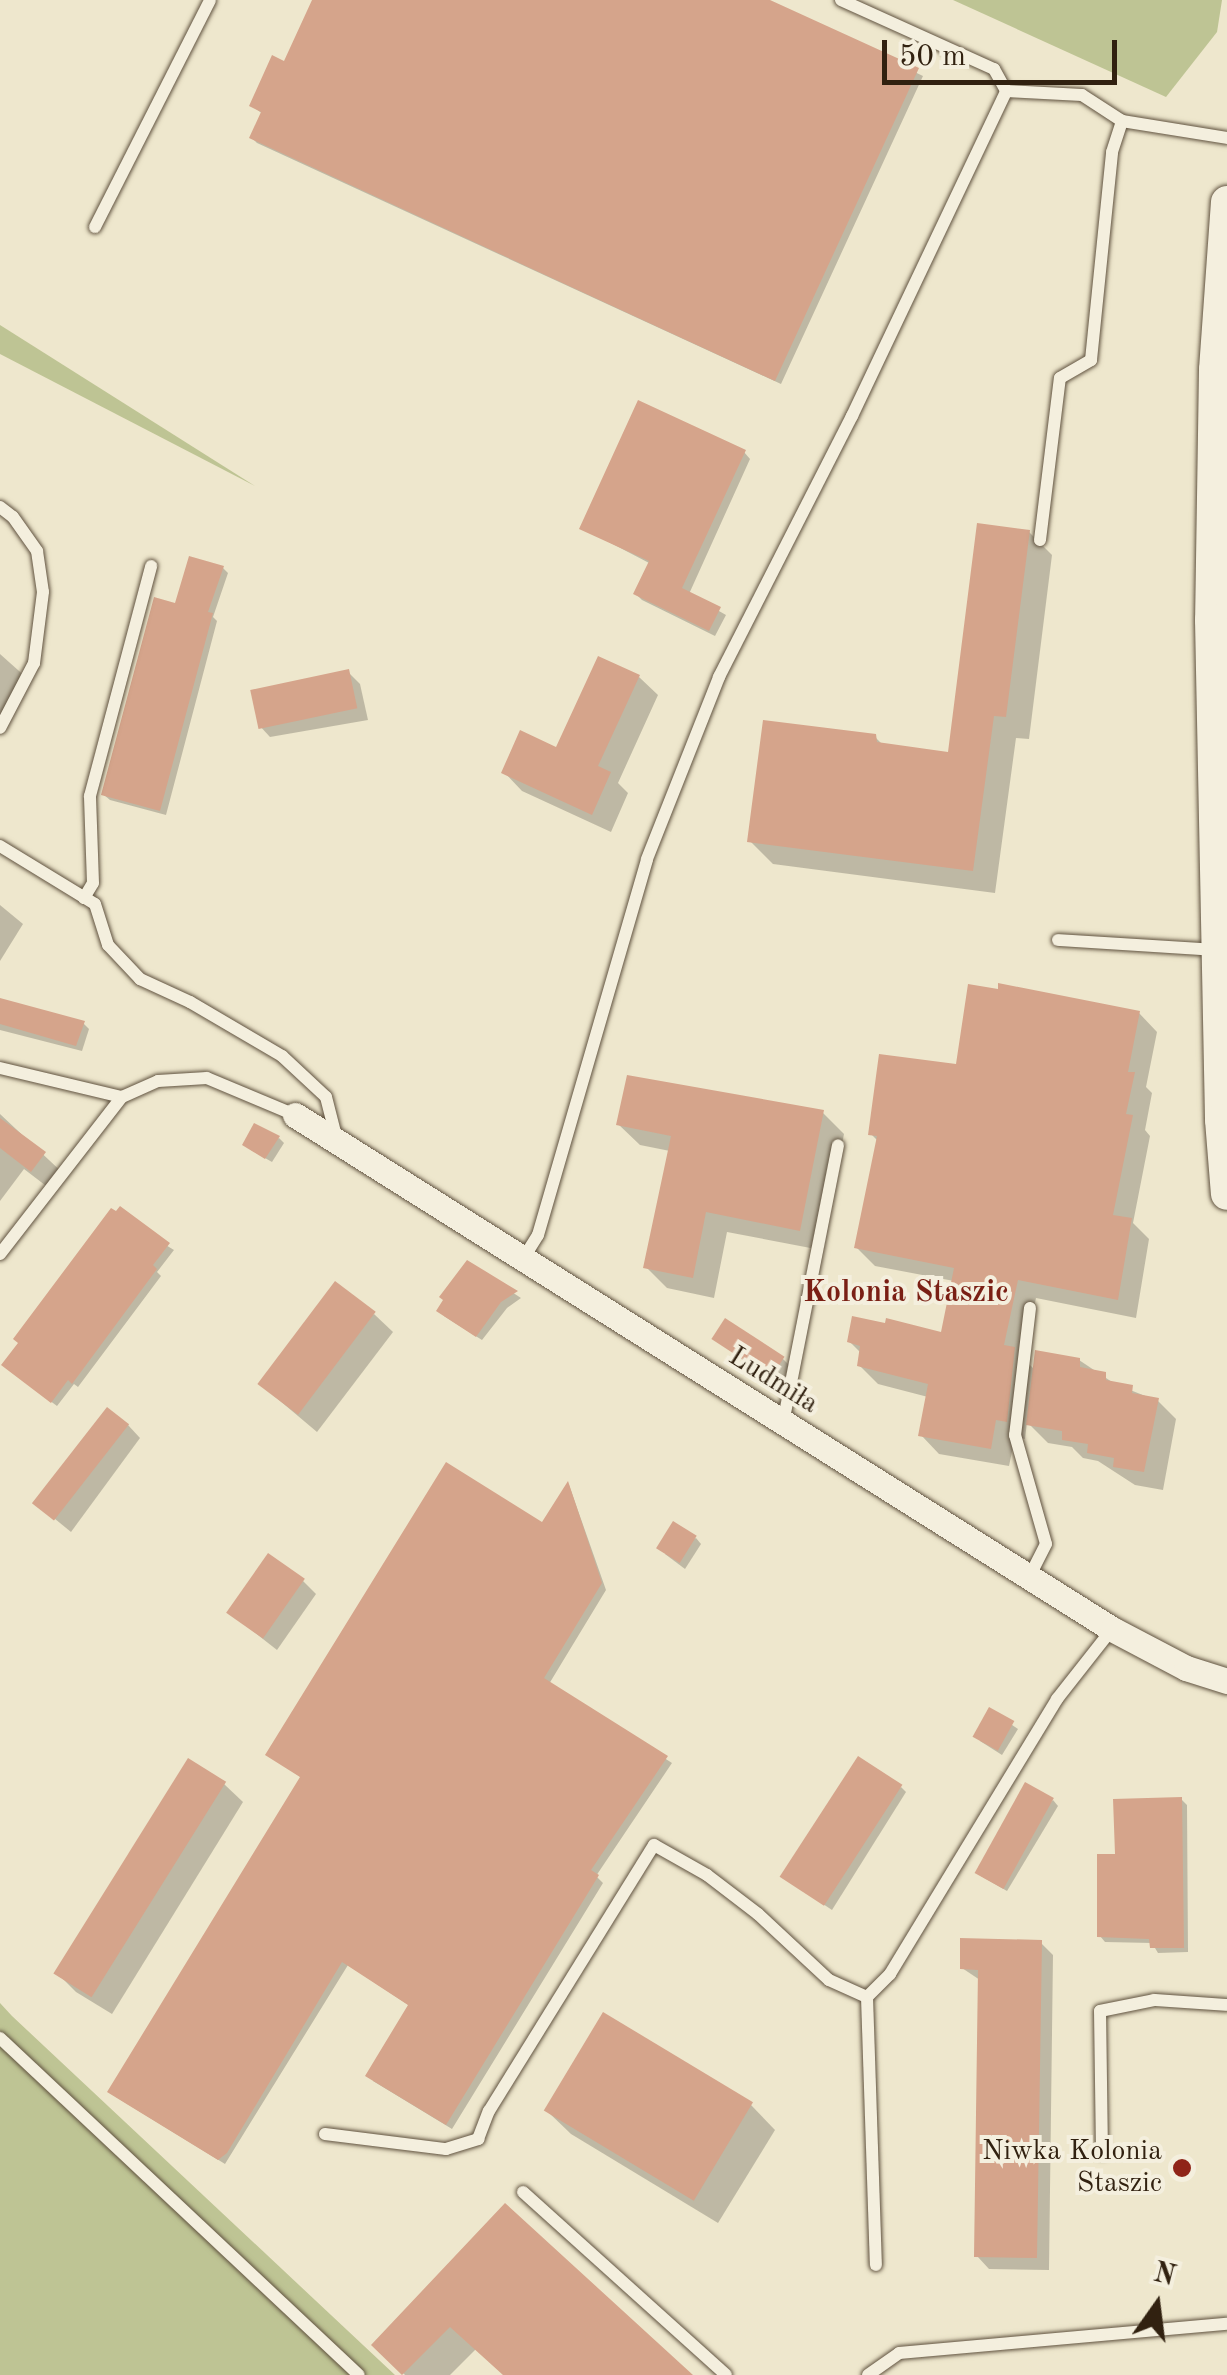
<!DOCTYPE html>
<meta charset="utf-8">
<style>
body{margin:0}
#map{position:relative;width:1227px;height:2375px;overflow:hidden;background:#eee7cd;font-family:"Old Standard TT",serif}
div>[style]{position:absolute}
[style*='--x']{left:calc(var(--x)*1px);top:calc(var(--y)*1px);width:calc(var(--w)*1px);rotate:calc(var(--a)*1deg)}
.green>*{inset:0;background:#bec494}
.shadow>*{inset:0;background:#0003}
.building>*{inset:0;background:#d5a48b;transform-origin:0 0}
.roads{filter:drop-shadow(0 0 2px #60523f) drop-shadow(0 0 2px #60523f)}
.service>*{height:12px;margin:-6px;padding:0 6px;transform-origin:6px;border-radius:6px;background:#f4efde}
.minor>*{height:25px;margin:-12.5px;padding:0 12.5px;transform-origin:12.5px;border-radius:12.5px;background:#f4efde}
.tertiary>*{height:32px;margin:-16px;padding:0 16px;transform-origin:16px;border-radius:16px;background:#f4efde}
.dots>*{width:28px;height:28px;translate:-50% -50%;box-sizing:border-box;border:5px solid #f4efde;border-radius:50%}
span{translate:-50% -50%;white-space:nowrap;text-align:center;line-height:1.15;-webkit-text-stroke:8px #f4efde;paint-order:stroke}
.street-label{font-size:28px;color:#312110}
.poi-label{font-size:28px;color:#312110}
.right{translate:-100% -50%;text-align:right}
.neighbourhood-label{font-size:30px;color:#7a1f14;font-weight:700}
.north{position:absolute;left:1107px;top:2255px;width:100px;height:100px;-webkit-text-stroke:8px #f4efde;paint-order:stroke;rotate:14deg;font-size:28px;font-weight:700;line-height:40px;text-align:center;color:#312110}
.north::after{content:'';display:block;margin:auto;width:35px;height:45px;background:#312110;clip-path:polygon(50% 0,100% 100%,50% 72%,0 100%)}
.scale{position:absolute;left:882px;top:40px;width:235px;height:45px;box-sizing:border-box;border:5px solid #312110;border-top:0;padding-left:12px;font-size:30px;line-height:35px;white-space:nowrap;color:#312110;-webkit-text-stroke:8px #f4efde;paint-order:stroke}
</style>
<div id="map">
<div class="green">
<i style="clip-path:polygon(953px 0,1222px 0,1217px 32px,1166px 97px)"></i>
<i style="clip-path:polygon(0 325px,255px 486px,0 354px)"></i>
<i style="clip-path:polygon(0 2003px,12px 2016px,395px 2375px,0 2375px)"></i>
</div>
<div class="shadow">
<i style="clip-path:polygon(315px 0,764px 0,923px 76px,781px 384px,257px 143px,252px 138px,263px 114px,252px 106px,286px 64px)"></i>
<i style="clip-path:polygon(744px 452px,750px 459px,689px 594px,726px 615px,715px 636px,642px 600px,636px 594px,651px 564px,582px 528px)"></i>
<i style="clip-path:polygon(1029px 532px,1052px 555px,1029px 739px,1016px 738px,995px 893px,773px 864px,750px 841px,875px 737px,884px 746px,950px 754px)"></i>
<i style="clip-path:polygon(223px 568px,228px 573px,213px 617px,217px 621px,166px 815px,110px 800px,104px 795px)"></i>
<i style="clip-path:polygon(0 654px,28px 679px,0 721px)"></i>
<i style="clip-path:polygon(348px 672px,360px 684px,368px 720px,270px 737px,258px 724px)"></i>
<i style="clip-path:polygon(639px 677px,658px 695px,618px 783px,628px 793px,611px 832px,522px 791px,504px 772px,557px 750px)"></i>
<i style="clip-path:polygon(0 905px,23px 924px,0 961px)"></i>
<i style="clip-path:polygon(0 1002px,83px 1023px,89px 1029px,82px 1051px,0 1030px)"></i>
<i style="clip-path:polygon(1139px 1013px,1157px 1032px,1146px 1087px,1152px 1093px,1145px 1130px,1150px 1136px,1133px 1223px,1149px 1239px,1136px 1318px,1036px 1298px,1023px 1358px,1035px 1370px,1079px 1360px,1115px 1384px,1158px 1401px,1176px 1419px,1163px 1490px,1135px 1485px,1098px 1461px,1083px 1458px,1072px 1447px,1048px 1443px,1027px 1422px,1025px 1439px,1015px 1437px,1009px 1466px,939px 1454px,921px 1435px,928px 1397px,878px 1384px,860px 1366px,862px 1354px,850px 1342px,943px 1335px,954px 1281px,875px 1266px,856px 1247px,878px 1141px,871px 1134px,958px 1067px)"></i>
<i style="clip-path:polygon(823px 1113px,844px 1134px,821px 1250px,727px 1232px,714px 1298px,667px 1288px,646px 1267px,670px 1151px,640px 1145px,618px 1124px)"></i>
<i style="clip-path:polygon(0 1114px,66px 1176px,54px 1192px,24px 1169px,0 1201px)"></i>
<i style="clip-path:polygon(279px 1138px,284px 1143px,272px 1162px,251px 1150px)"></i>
<i style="clip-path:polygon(116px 1215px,174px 1250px,157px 1272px,161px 1276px,78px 1387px,74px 1384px,57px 1406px,9px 1370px)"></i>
<i style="clip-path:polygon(468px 1263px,521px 1298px,507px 1308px,482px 1340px,444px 1316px)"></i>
<i style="clip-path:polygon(374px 1314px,393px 1332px,317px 1432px,260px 1384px)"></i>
<i style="clip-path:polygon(713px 1338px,783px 1359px,795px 1371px,782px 1389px)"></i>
<i style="clip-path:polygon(128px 1425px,140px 1438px,71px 1532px,38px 1505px)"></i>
<i style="clip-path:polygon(569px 1485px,606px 1590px,549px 1684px,672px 1763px,596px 1876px,603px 1883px,452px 2129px,373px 2081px,410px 2006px,348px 1965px,225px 2164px,116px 2097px,302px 1778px,268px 1755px,543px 1525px)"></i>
<i style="clip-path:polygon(696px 1538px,701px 1544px,685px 1569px,665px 1554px)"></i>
<i style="clip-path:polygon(303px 1581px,316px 1594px,277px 1650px,230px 1613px)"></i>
<i style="clip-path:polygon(990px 1710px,1018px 1729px,1002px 1755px,980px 1741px)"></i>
<i style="clip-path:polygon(224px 1784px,243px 1802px,112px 2014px,76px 1992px,58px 1974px)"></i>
<i style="clip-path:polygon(901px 1787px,906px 1792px,832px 1910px,784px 1878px)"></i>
<i style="clip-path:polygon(1181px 1799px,1187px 1805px,1188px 1952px,1158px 1953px,1152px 1943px,1105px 1942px,1100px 1936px,1117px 1856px)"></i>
<i style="clip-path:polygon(1053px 1800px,1058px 1806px,1007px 1891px,981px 1876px)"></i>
<i style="clip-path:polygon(1040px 1942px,1053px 1955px,1049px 2270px,989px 2269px,977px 2256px,980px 1980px,962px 1968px)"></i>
<i style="clip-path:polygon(603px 2015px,751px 2105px,775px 2130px,718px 2223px,571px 2134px,546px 2110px)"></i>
<i style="clip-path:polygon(505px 2207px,689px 2375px,504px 2375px,476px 2349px,450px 2375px,405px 2375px,375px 2345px)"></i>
</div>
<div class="building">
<i style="clip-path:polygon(312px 0,770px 0,919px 68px,775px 381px,249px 138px,261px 112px,249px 106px,272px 55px,284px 61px)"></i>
<i style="clip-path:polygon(638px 400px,746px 450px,682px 588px,721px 607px,709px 631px,633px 594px,649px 561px,579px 529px)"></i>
<i style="clip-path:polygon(977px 523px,1030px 530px,1006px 717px,994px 716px,973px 871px,747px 842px,763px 720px,876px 734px,877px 742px,948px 752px)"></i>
<i style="clip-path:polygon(189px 556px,224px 566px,208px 612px,213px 613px,160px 811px,101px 795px,154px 597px,175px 603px)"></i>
<i style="clip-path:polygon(598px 656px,640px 675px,598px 766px,611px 772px,592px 815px,501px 773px,520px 730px,556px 747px)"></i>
<i style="left:349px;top:669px;width:40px;height:101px;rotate:78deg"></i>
<i style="clip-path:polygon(998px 983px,1140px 1011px,1128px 1072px,1135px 1072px,1126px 1114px,1133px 1115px,1113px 1215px,1132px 1218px,1118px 1300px,1018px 1280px,1004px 1345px,1015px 1347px,1007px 1422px,996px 1420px,991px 1449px,918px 1436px,928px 1384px,857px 1366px,860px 1346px,847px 1342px,852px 1316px,885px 1323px,886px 1318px,941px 1332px,954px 1268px,854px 1248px,877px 1136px,868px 1135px,879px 1054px,956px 1064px,968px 984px,998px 989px)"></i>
<i style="clip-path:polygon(0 998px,85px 1021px,76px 1046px,0 1024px)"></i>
<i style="clip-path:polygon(627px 1075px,824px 1110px,800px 1231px,706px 1212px,693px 1278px,643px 1268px,671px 1136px,616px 1125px)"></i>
<i style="clip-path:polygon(0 1118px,46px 1152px,31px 1172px,0 1148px)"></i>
<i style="clip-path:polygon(254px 1123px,280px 1136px,265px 1159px,242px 1145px)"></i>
<i style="clip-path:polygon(120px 1206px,170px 1243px,153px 1265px,157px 1269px,72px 1384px,68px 1380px,51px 1403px,1px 1365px,18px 1343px,13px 1339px,111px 1208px,116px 1211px)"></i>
<i style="clip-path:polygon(467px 1260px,518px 1291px,501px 1302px,476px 1337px,436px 1311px,443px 1300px,439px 1297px)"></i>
<i style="left:335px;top:1281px;width:51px;height:129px;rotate:37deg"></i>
<i style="left:725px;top:1318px;width:71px;height:25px;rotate:33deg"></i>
<i style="clip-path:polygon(1035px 1350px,1080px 1358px,1080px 1367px,1106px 1372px,1106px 1380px,1133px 1385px,1132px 1393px,1159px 1398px,1144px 1472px,1113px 1467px,1114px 1458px,1087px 1453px,1088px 1444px,1062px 1440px,1062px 1431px,1026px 1425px)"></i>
<i style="left:107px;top:1407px;width:28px;height:122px;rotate:38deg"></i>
<i style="clip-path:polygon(446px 1462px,542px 1522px,568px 1481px,602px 1583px,544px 1678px,668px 1756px,591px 1870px,599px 1875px,446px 2125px,365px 2076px,408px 2005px,342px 1962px,227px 2153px,218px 2160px,107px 2092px,300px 1777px,265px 1755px)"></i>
<i style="left:673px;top:1521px;width:28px;height:32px;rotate:32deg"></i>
<i style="left:268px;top:1553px;width:45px;height:73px;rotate:35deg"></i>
<i style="left:989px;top:1707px;width:29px;height:34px;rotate:29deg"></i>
<i style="left:858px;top:1756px;width:53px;height:144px;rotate:33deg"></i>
<i style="left:188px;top:1758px;width:45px;height:254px;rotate:32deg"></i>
<i style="left:1025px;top:1782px;width:33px;height:104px;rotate:29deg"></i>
<i style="clip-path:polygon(1182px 1797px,1184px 1948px,1150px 1948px,1149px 1939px,1097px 1937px,1097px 1854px,1115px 1854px,1113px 1799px)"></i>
<i style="clip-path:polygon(960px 1938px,1042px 1940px,1037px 2258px,974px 2257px,978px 1970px,960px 1969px)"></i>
<i style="left:603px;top:2012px;width:175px;height:115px;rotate:31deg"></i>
<i style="clip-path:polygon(505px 2203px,693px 2375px,503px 2375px,450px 2327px,402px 2375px,371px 2345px)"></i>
</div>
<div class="roads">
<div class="service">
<i style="--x:841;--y:0;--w:168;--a:24.3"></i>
<i style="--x:994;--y:69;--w:25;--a:61"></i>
<i style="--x:95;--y:227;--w:254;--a:-63.1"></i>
<i style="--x:0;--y:507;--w:16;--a:38"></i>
<i style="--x:13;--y:517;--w:42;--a:54.8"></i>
<i style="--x:37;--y:551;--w:41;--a:81.7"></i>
<i style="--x:43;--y:592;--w:72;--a:97.2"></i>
<i style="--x:34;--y:663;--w:73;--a:117.6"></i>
<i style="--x:1040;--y:540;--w:163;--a:-83"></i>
<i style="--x:1060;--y:378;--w:36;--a:-30"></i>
<i style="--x:1091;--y:360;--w:209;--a:-84.2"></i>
<i style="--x:1112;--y:152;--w:33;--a:-72"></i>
<i style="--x:0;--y:846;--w:111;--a:31.4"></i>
<i style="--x:95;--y:904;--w:43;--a:72.4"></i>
<i style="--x:108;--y:945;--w:47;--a:46.7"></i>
<i style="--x:140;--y:979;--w:55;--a:24.7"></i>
<i style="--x:190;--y:1002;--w:107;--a:30.4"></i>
<i style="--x:282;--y:1056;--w:60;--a:43"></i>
<i style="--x:326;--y:1097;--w:44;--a:75.7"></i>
<i style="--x:84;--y:898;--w:17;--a:-59"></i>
<i style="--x:93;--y:883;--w:87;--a:-92"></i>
<i style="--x:90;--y:796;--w:238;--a:-75.1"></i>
<i style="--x:1058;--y:940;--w:157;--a:3.6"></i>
<i style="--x:0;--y:1068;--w:125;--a:13.4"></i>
<i style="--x:0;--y:1254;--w:199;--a:-52.2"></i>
<i style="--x:122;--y:1097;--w:39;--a:-24"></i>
<i style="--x:158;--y:1081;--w:49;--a:-3.5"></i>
<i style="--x:207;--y:1078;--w:95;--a:22.8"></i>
<i style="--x:523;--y:1259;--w:28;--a:-58"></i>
<i style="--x:538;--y:1235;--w:391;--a:-73.8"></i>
<i style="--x:647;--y:859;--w:196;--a:-68.4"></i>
<i style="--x:719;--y:677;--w:293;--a:-63"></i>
<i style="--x:852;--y:416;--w:360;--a:-64.6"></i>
<i style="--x:1006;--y:91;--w:76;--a:3"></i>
<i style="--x:1082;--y:95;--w:48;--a:33"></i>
<i style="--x:1122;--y:121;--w:106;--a:9.2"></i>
<i style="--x:1030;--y:1308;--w:128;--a:96.7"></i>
<i style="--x:1015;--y:1435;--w:113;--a:74.1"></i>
<i style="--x:1046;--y:1544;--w:35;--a:117"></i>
<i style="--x:783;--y:1423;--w:283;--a:-78.8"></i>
<i style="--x:867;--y:1997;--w:268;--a:88.1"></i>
<i style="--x:0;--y:2038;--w:492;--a:43.2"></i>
<i style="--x:325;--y:2134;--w:122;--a:7.1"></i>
<i style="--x:446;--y:2149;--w:34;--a:-17"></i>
<i style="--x:478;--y:2139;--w:30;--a:-69"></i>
<i style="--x:489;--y:2111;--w:313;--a:-58.2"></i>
<i style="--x:654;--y:1845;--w:61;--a:29.5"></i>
<i style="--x:707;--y:1875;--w:64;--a:37.4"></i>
<i style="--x:758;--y:1914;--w:97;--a:42.9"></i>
<i style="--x:829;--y:1980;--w:42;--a:24.1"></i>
<i style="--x:867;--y:1997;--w:33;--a:-45"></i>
<i style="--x:890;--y:1974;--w:322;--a:-58.7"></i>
<i style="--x:1057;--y:1699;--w:89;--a:-51.8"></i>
<i style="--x:1102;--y:2153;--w:142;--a:-90.8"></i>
<i style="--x:1100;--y:2011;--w:55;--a:-11.5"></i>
<i style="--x:1154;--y:2000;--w:73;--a:3.9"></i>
<i style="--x:523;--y:2192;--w:273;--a:42"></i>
<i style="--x:868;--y:2375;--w:38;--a:-35"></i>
<i style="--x:899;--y:2353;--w:329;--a:-5.1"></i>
</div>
<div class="minor">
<i style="--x:295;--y:1115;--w:965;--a:32.18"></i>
<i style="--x:1112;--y:1629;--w:84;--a:27.8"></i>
<i style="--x:1186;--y:1668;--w:43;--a:17.6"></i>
</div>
<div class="tertiary">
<i style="--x:1227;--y:202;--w:168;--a:94.1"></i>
<i style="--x:1215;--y:370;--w:250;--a:90.9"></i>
<i style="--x:1211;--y:620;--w:500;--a:88.85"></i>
<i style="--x:1221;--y:1120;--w:74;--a:85.4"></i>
</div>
</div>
<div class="dots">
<i style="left:1182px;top:2168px;background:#8f2418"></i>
</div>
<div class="street-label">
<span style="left:773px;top:1381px;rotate:32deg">Ludmiła</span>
</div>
<div class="poi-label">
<span class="right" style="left:1162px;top:2168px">Niwka Kolonia<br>Staszic</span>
</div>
<div class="neighbourhood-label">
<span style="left:906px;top:1293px">Kolonia Staszic</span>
</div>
<div class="north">N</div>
<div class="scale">50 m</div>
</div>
